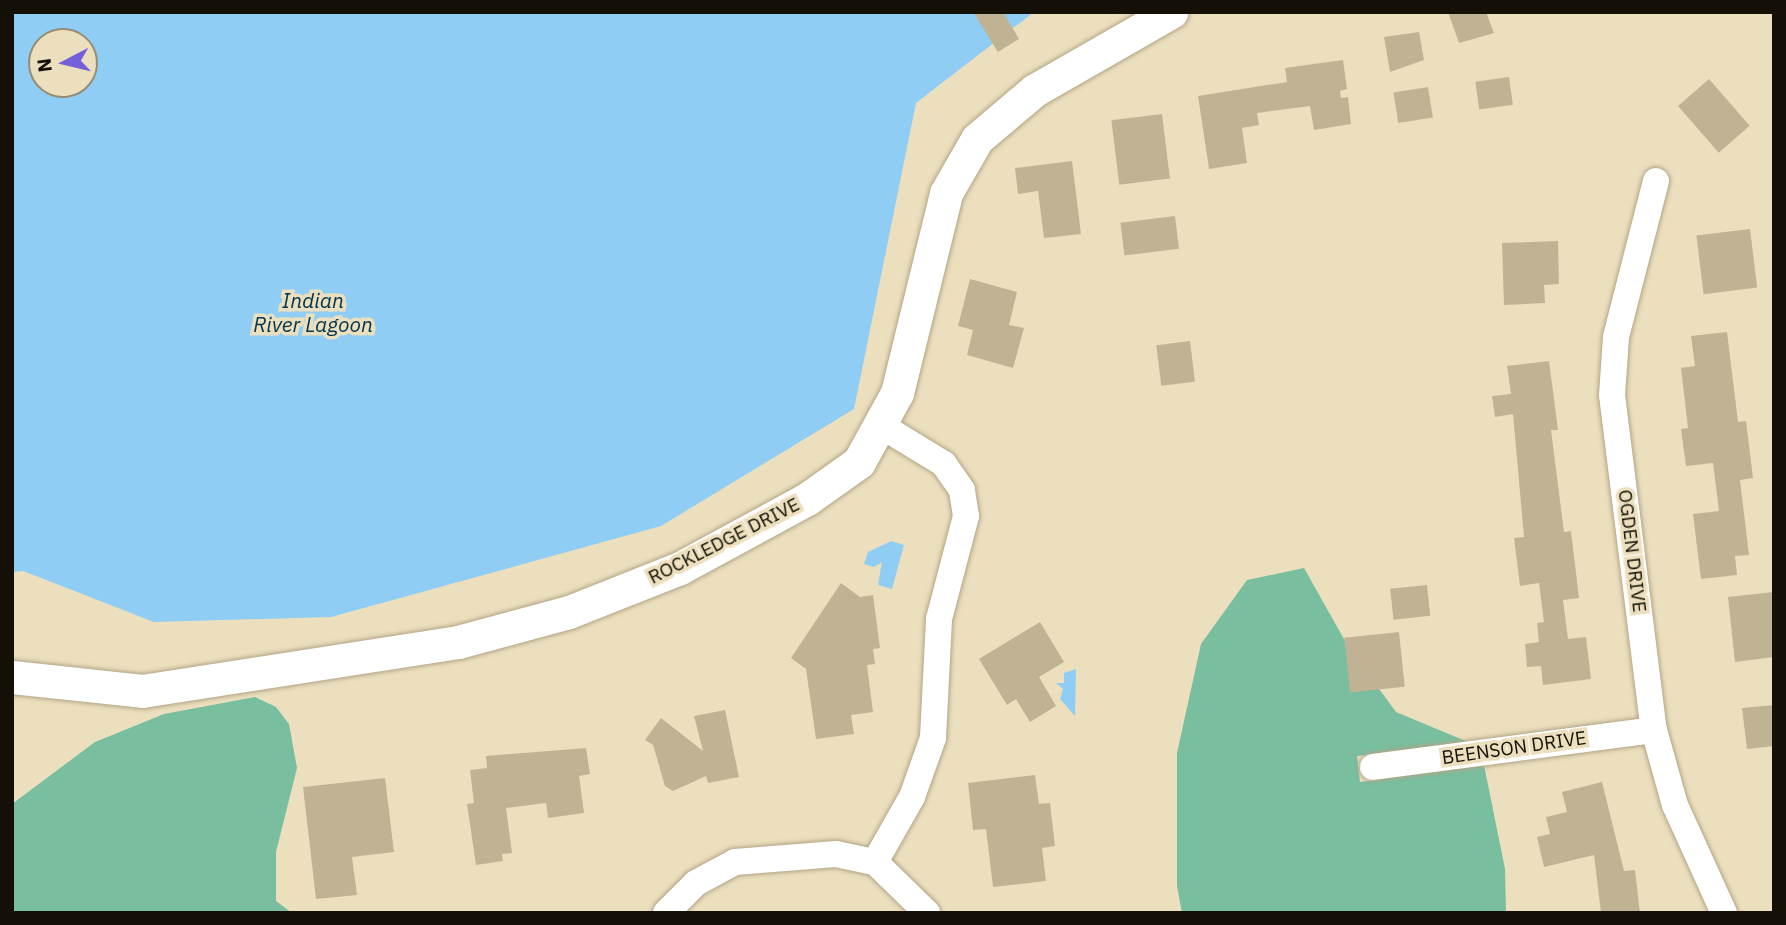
<!DOCTYPE html>
<style>
body{margin:0}
#map{position:relative;width:1786px;height:925px;overflow:hidden;background:#ecdfbe;font-family:"IBM Plex Sans",sans-serif}
div>[style]{position:absolute}
[style*='--x']{left:calc(var(--x)*1px);top:calc(var(--y)*1px);width:calc(var(--w)*1px);rotate:calc(var(--a)*1deg)}
.forest>*{inset:0;background:#78be9f}
.water>*{inset:0;background:#8fcdf4}
.building>*{inset:0;background:#c0b394;transform-origin:0 0}
.roads{filter:drop-shadow(0 0 2px #b1a586) drop-shadow(0 0 2px #b1a586)}
.minor>*{height:26px;margin:-13px;padding:0 13px;transform-origin:13px;border-radius:13px;background:#fff}
.tertiary>*{height:33px;margin:-16.5px;padding:0 16.5px;transform-origin:16.5px;border-radius:16.5px;background:#fff}
span{translate:-50% -50%;white-space:nowrap;text-align:center;line-height:1.15;-webkit-text-stroke:7px #ecdfbe;paint-order:stroke}
.street-label{font-size:19px;color:#141005}
.water-label{font-size:21px;color:#013650;font-style:italic}
.frame{position:absolute;inset:0;border:14px solid #141005;pointer-events:none}
.north{position:absolute;left:28px;top:28px;width:70px;height:70px;box-sizing:border-box;background:#ecdfbe;border:2px solid #968c74;border-radius:50%;rotate:263deg;font-size:19px;font-weight:700;line-height:28px;text-align:center;color:#141005}
.north::after{content:'';display:block;margin:auto;width:24px;height:32px;background:#7360da;clip-path:polygon(50% 0,100% 100%,50% 72%,0 100%)}
</style>
<div id="map">
<div class="forest">
<i style="clip-path:polygon(1304px 568px,1349px 648px,1396px 712px,1468px 742px,1357px 756px,1360px 782px,1484px 765px,1505px 869px,1506px 913px,1182px 913px,1177px 886px,1177px 753px,1201px 644px,1247px 580px)"></i>
<i style="clip-path:polygon(255px 697px,276px 707px,289px 724px,297px 768px,276px 852px,276px 901px,292px 913px,12px 913px,12px 804px,95px 742px,164px 714px)"></i>
</div>
<div class="water">
<i style="clip-path:polygon(evenodd,12px 12px,1034px 12px,916px 103px,854px 409px,661px 526px,331px 617px,154px 622px,23px 571px,12px 572px,12px 12px,42px 42px,84px 42px,84px 84px,42px 84px,42px 42px)"></i>
<i style="clip-path:polygon(891px 541px,904px 545px,892px 589px,878px 585px,882px 562px,874px 567px,864px 564px,868px 552px)"></i>
<i style="clip-path:polygon(1076px 669px,1075px 716px,1060px 699px,1063px 689px,1056px 683px,1064px 683px,1064px 673px)"></i>
</div>
<div class="building">
<i style="clip-path:polygon(973px 12px,1003px 12px,1019px 39px,998px 52px)"></i>
<i style="clip-path:polygon(1448px 12px,1486px 12px,1494px 33px,1459px 43px)"></i>
<i style="clip-path:polygon(1419px 32px,1424px 60px,1390px 72px,1384px 37px)"></i>
<i style="clip-path:polygon(1343px 60px,1347px 89px,1340px 91px,1341px 98px,1348px 97px,1351px 124px,1314px 130px,1310px 106px,1257px 113px,1259px 125px,1242px 128px,1247px 163px,1209px 169px,1198px 96px,1287px 82px,1285px 68px)"></i>
<i style="left:1509px;top:77px;width:28px;height:34px;rotate:82deg"></i>
<i style="left:1709px;top:79px;width:62px;height:41px;rotate:49deg"></i>
<i style="left:1428px;top:87px;width:31px;height:35px;rotate:81deg"></i>
<i style="left:1162px;top:114px;width:65px;height:51px;rotate:83deg"></i>
<i style="clip-path:polygon(1072px 161px,1081px 234px,1044px 238px,1038px 191px,1018px 194px,1015px 168px)"></i>
<i style="left:1175px;top:216px;width:33px;height:55px;rotate:83deg"></i>
<i style="left:1750px;top:229px;width:59px;height:54px;rotate:83deg"></i>
<i style="clip-path:polygon(1558px 241px,1559px 284px,1544px 285px,1545px 303px,1504px 305px,1502px 243px)"></i>
<i style="clip-path:polygon(970px 279px,1017px 292px,1009px 325px,1024px 328px,1013px 368px,967px 355px,973px 330px,958px 326px)"></i>
<i style="clip-path:polygon(1727px 332px,1738px 422px,1746px 421px,1753px 478px,1740px 480px,1749px 555px,1735px 556px,1737px 575px,1701px 579px,1693px 514px,1719px 511px,1713px 463px,1686px 466px,1681px 429px,1688px 428px,1681px 368px,1695px 366px,1691px 336px)"></i>
<i style="left:1190px;top:341px;width:41px;height:34px;rotate:83deg"></i>
<i style="clip-path:polygon(1549px 361px,1558px 430px,1551px 430px,1564px 532px,1571px 531px,1579px 598px,1563px 600px,1568px 639px,1586px 637px,1591px 679px,1543px 685px,1541px 666px,1527px 667px,1525px 644px,1539px 642px,1537px 623px,1544px 622px,1539px 583px,1520px 586px,1514px 538px,1524px 537px,1513px 414px,1495px 417px,1492px 396px,1511px 394px,1507px 366px)"></i>
<i style="clip-path:polygon(841px 583px,860px 597px,873px 595px,880px 648px,873px 649px,875px 664px,867px 665px,873px 712px,851px 715px,854px 734px,816px 739px,806px 669px,791px 658px)"></i>
<i style="left:1427px;top:585px;width:31px;height:37px;rotate:84deg"></i>
<i style="clip-path:polygon(1774px 592px,1774px 657px,1735px 662px,1728px 597px)"></i>
<i style="clip-path:polygon(1040px 622px,1064px 662px,1039px 677px,1056px 706px,1030px 722px,1016px 699px,1007px 705px,979px 659px)"></i>
<i style="left:1399px;top:632px;width:55px;height:55px;rotate:84deg"></i>
<i style="clip-path:polygon(1774px 705px,1774px 746px,1747px 749px,1742px 708px)"></i>
<i style="clip-path:polygon(725px 710px,739px 777px,708px 783px,706px 776px,673px 791px,665px 786px,653px 745px,645px 740px,661px 718px,703px 751px,694px 716px)"></i>
<i style="clip-path:polygon(586px 748px,590px 774px,579px 776px,584px 813px,548px 818px,546px 803px,506px 808px,512px 853px,502px 854px,503px 861px,476px 865px,467px 804px,474px 803px,470px 770px,487px 768px,486px 756px)"></i>
<i style="clip-path:polygon(1035px 775px,1039px 804px,1050px 803px,1055px 846px,1042px 848px,1046px 881px,993px 887px,986px 829px,973px 830px,968px 783px)"></i>
<i style="clip-path:polygon(385px 778px,394px 852px,352px 857px,357px 895px,316px 899px,303px 787px)"></i>
<i style="clip-path:polygon(1602px 782px,1624px 871px,1635px 870px,1640px 913px,1601px 913px,1594px 855px,1544px 867px,1537px 837px,1550px 834px,1546px 817px,1567px 812px,1562px 792px)"></i>
</div>
<div class="roads">
<div class="minor">
<i style="--x:1656;--y:181;--w:161;--a:104.4"></i>
<i style="--x:1616;--y:337;--w:58;--a:93.9"></i>
<i style="--x:1612;--y:395;--w:338;--a:82.9"></i>
<i style="--x:1654;--y:730;--w:78;--a:74.4"></i>
<i style="--x:1675;--y:805;--w:119;--a:65.6"></i>
<i style="--x:1373;--y:767;--w:283;--a:-7.5"></i>
<i style="--x:875;--y:862;--w:75;--a:-60.4"></i>
<i style="--x:912;--y:797;--w:63;--a:-70.4"></i>
<i style="--x:933;--y:738;--w:119;--a:-87.1"></i>
<i style="--x:939;--y:619;--w:106;--a:-75.3"></i>
<i style="--x:966;--y:516;--w:26;--a:-99"></i>
<i style="--x:962;--y:490;--w:32;--a:-125"></i>
<i style="--x:944;--y:464;--w:75;--a:-148.6"></i>
<i style="--x:875;--y:862;--w:73;--a:44.4"></i>
<i style="--x:666;--y:913;--w:42;--a:-45"></i>
<i style="--x:696;--y:883;--w:44;--a:-28.3"></i>
<i style="--x:735;--y:862;--w:101;--a:-4.5"></i>
<i style="--x:836;--y:854;--w:40;--a:12"></i>
</div>
<div class="tertiary">
<i style="--x:12;--y:677;--w:131;--a:6.1"></i>
<i style="--x:142;--y:691;--w:320;--a:-8.8"></i>
<i style="--x:458;--y:642;--w:115;--a:-15.1"></i>
<i style="--x:569;--y:612;--w:119;--a:-21.6"></i>
<i style="--x:680;--y:568;--w:145;--a:-28.5"></i>
<i style="--x:807;--y:499;--w:64;--a:-35.4"></i>
<i style="--x:859;--y:462;--w:79;--a:-61.2"></i>
<i style="--x:897;--y:393;--w:206;--a:-76.2"></i>
<i style="--x:946;--y:193;--w:62;--a:-60.1"></i>
<i style="--x:977;--y:139;--w:76;--a:-40.2"></i>
<i style="--x:1035;--y:90;--w:157;--a:-29.8"></i>
</div>
</div>
<div class="street-label">
<span style="left:724px;top:541px;rotate:-27deg">ROCKLEDGE DRIVE</span>
<span style="left:1632px;top:551px;rotate:83deg">OGDEN DRIVE</span>
<span style="left:1514px;top:748px;rotate:-8deg">BEENSON DRIVE</span>
</div>
<div class="water-label">
<span style="left:313px;top:312px">Indian<br>River Lagoon</span>
</div>
<div class="frame"></div>
<div class="north">N</div>
</div>
